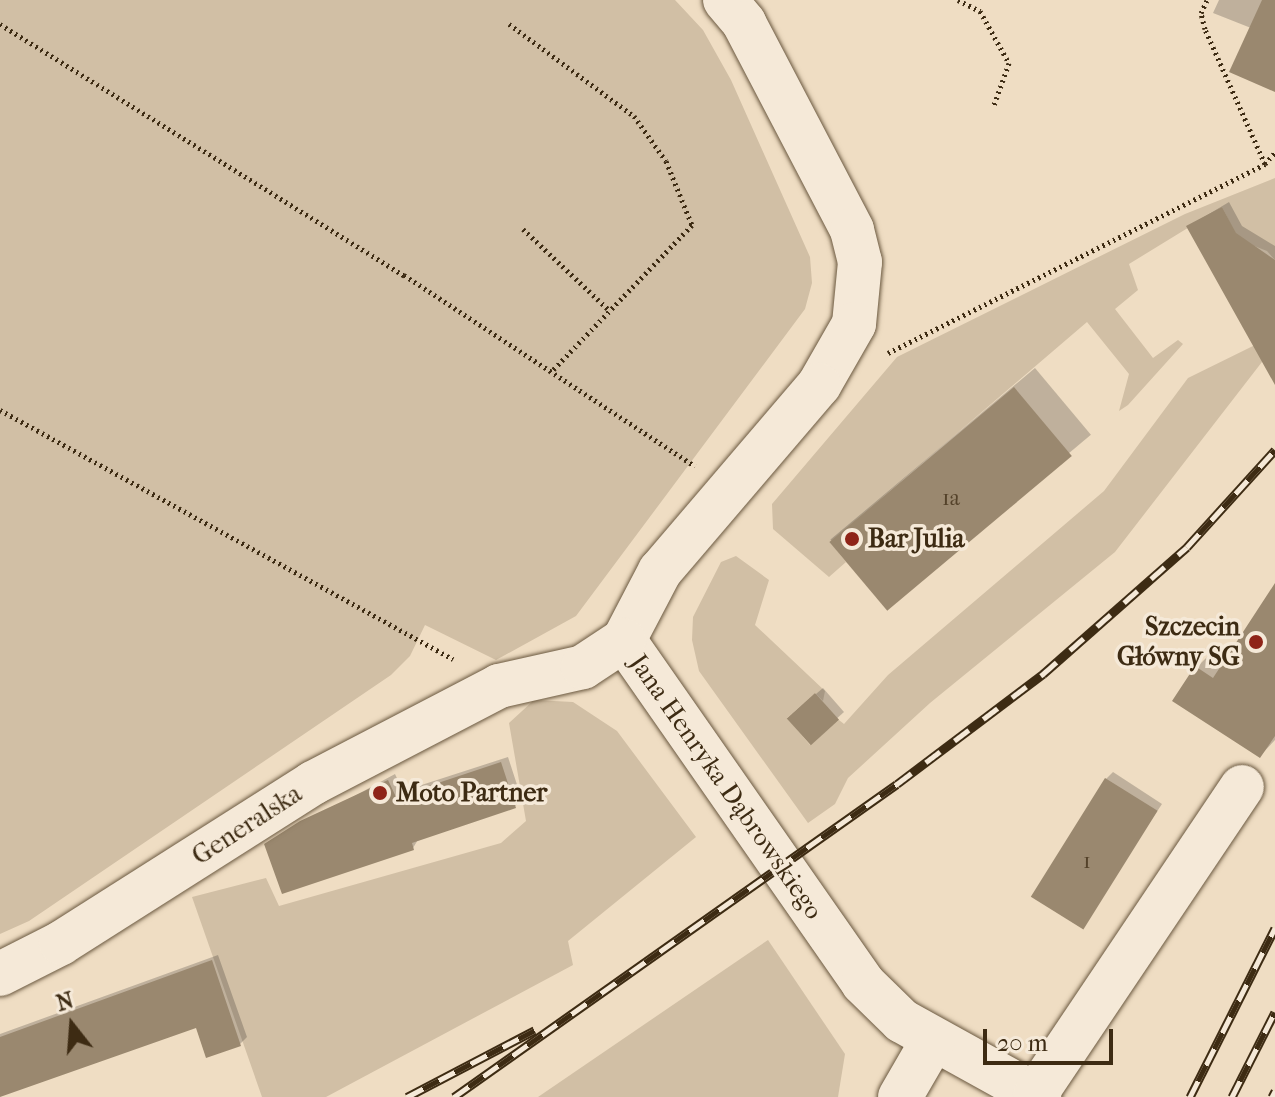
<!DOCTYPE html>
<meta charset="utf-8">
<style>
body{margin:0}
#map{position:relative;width:1275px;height:1097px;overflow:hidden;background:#efddc3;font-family:"IM FELL French Canon",serif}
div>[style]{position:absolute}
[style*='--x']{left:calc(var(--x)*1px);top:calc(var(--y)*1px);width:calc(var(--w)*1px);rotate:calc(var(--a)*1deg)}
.green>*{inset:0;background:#d1bfa5}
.shadow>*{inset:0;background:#0003;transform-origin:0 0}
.building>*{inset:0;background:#9a886f;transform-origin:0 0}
.path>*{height:5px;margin-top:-2.5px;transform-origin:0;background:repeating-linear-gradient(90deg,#3d2b13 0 2px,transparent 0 6px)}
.roads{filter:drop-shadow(0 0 2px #6a583f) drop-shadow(0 0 2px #6a583f)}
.minor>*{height:44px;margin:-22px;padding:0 22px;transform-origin:22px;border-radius:22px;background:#f5e9d8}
.rail>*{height:9px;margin-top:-4.5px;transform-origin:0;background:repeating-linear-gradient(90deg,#f5e9d8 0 18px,#3d2b13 0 36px);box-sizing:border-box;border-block:2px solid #3d2b13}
.dots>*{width:22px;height:22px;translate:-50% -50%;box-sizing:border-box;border:4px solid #f5e9d8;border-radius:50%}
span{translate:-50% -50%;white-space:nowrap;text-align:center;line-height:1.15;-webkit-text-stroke:7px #f5e9d8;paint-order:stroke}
.number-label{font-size:22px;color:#54422a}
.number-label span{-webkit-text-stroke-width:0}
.poi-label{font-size:26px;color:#3d2b13;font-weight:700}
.left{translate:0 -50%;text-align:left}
.right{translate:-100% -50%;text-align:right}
.street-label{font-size:26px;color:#3d2b13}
.north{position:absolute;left:32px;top:985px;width:80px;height:80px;-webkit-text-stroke:6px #f5e9d8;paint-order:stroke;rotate:343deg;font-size:22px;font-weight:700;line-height:32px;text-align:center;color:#3d2b13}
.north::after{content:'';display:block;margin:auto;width:28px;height:36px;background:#3d2b13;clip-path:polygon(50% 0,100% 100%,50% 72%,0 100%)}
.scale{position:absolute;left:983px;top:1029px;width:130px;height:36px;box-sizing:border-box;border:4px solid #3d2b13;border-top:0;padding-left:10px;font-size:24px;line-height:28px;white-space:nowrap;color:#3d2b13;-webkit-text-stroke:6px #f5e9d8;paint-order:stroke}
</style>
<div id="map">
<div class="green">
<i style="clip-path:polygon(0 0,675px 0,703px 30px,731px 80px,810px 257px,812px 283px,805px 309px,576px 616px,496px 660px,425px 625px,410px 656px,391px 675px,29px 921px,0 934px)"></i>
<i style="clip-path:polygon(1275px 178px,1275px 260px,1267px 251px,1239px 240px,1222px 207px,1129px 264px,1138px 290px,1115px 309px,1153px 358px,1178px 340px,1183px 344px,1128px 405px,1119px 411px,1129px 374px,1087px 322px,830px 542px,846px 562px,829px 577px,773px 529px,772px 504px,897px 357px,1185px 214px)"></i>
<i style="clip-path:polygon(1275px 345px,1115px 552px,930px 703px,848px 778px,835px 804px,808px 823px,699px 671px,692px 640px,693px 617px,721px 562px,736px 556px,769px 580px,755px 625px,825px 691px,823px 701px,815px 693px,787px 718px,810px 745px,839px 720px,844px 724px,888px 675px,1104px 491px,1188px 378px,1253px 346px)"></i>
<i style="clip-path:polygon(534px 700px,573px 702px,617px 731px,696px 837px,568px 941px,573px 965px,326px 1097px,262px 1097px,192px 897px,266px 878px,279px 906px,501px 843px,526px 821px,509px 723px)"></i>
<i style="clip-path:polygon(768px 940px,845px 1054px,838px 1097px,538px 1097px)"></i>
</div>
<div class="shadow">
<i style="clip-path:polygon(1219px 0,1275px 0,1275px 90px,1251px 28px,1213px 13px)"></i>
<i style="clip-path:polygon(1229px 202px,1242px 226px,1275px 246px,1275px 330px,1189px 226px)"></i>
<i style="left:1035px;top:368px;width:87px;height:267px;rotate:50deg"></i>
<i style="clip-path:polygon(1275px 584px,1275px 740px,1260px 756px,1197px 667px,1210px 654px,1224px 664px)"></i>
<i style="clip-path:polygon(823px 688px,844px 712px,810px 743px,796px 711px)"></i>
<i style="clip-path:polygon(508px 757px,522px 800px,515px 806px,419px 838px,413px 848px,266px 844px,395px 774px,403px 791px)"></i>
<i style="clip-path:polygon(1113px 772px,1162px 804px,1080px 927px,1106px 779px)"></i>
<i style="clip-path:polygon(218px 955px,247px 1037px,240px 1044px,197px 1026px,0 1096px,0 1034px)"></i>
</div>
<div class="building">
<i style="clip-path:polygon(1262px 0,1275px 0,1275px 92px,1229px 72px)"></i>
<i style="clip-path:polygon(1222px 207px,1236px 233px,1275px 260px,1275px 385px,1186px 226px)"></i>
<i style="left:1014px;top:387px;width:90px;height:241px;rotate:50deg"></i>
<i style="clip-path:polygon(1275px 583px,1275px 736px,1260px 758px,1172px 701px,1195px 666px,1213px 678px)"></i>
<i style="left:815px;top:693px;width:36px;height:38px;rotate:48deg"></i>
<i style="clip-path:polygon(501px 762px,516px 808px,412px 843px,414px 850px,282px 894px,264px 844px,300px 821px,388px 780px,396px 797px)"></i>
<i style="left:1105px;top:778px;width:62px;height:140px;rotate:32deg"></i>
<i style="clip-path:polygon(212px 960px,241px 1046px,206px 1058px,196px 1028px,0 1097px,0 1037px)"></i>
</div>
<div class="path">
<i style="--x:958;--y:0;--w:25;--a:27"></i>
<i style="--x:980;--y:11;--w:60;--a:60.9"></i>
<i style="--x:1009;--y:63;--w:45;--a:109.7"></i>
<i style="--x:0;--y:24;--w:476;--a:31.9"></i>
<i style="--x:404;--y:275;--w:348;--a:33.3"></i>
<i style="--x:509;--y:24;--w:155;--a:36.4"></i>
<i style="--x:634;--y:116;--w:55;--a:54.6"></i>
<i style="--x:666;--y:161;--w:69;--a:67.9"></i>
<i style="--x:692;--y:225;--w:201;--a:133.8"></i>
<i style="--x:1265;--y:164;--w:16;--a:-50"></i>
<i style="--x:523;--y:229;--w:118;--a:43.3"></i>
<i style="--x:888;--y:353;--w:422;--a:-26.6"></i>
<i style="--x:1265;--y:164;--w:148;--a:-114"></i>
<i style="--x:1205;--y:29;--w:16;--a:-104"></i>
<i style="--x:1201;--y:13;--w:14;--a:-65"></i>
<i style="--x:0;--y:410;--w:517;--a:28.8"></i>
</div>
<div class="roads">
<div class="minor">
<i style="--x:725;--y:0;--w:30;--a:50"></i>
<i style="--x:744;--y:23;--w:233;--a:62.4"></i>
<i style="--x:852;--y:230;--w:33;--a:76"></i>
<i style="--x:860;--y:262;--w:62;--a:95.5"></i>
<i style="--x:854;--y:324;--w:70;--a:119.8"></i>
<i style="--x:819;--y:385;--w:245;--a:130.5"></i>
<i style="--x:660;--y:571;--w:78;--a:117.6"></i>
<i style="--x:624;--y:640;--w:418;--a:55.1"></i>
<i style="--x:863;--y:983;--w:54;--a:44.3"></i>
<i style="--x:902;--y:1021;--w:157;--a:29"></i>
<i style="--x:0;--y:974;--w:68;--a:-26.9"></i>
<i style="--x:61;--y:943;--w:299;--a:-32.4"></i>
<i style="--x:313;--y:783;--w:210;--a:-27.5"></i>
<i style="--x:499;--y:686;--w:86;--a:-12.7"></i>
<i style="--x:583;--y:667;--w:49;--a:-33.4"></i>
<i style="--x:1035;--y:1095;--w:371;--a:-56.1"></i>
<i style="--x:900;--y:1097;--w:66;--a:-59.9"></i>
</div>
</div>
<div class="rail">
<i style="--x:407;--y:1097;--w:144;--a:-27.6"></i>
<i style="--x:454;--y:1097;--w:542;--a:-35.24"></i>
<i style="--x:897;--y:784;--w:183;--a:-37"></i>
<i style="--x:1043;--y:674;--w:192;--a:-41.4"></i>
<i style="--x:1187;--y:547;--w:131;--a:-47.8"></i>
<i style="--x:1190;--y:1097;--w:189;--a:-63.3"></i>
<i style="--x:1232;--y:1097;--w:95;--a:-63.2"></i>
<i style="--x:1272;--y:1097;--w:7;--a:-63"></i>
</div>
<div class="dots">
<i style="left:852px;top:539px;background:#8f2418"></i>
<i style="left:1256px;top:642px;background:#8f2418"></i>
<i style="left:380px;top:793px;background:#8f2418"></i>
</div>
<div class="number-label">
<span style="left:951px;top:499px">1a</span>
<span style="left:1087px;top:862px">1</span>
</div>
<div class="poi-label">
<span class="left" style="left:868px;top:539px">Bar Julia</span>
<span class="right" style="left:1240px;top:642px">Szczecin<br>Główny SG</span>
<span class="left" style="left:396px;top:793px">Moto Partner</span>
</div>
<div class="street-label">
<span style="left:726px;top:787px;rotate:55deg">Jana Henryka Dąbrowskiego</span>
<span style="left:247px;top:825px;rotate:-33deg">Generalska</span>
</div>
<div class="north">N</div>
<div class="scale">20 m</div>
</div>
